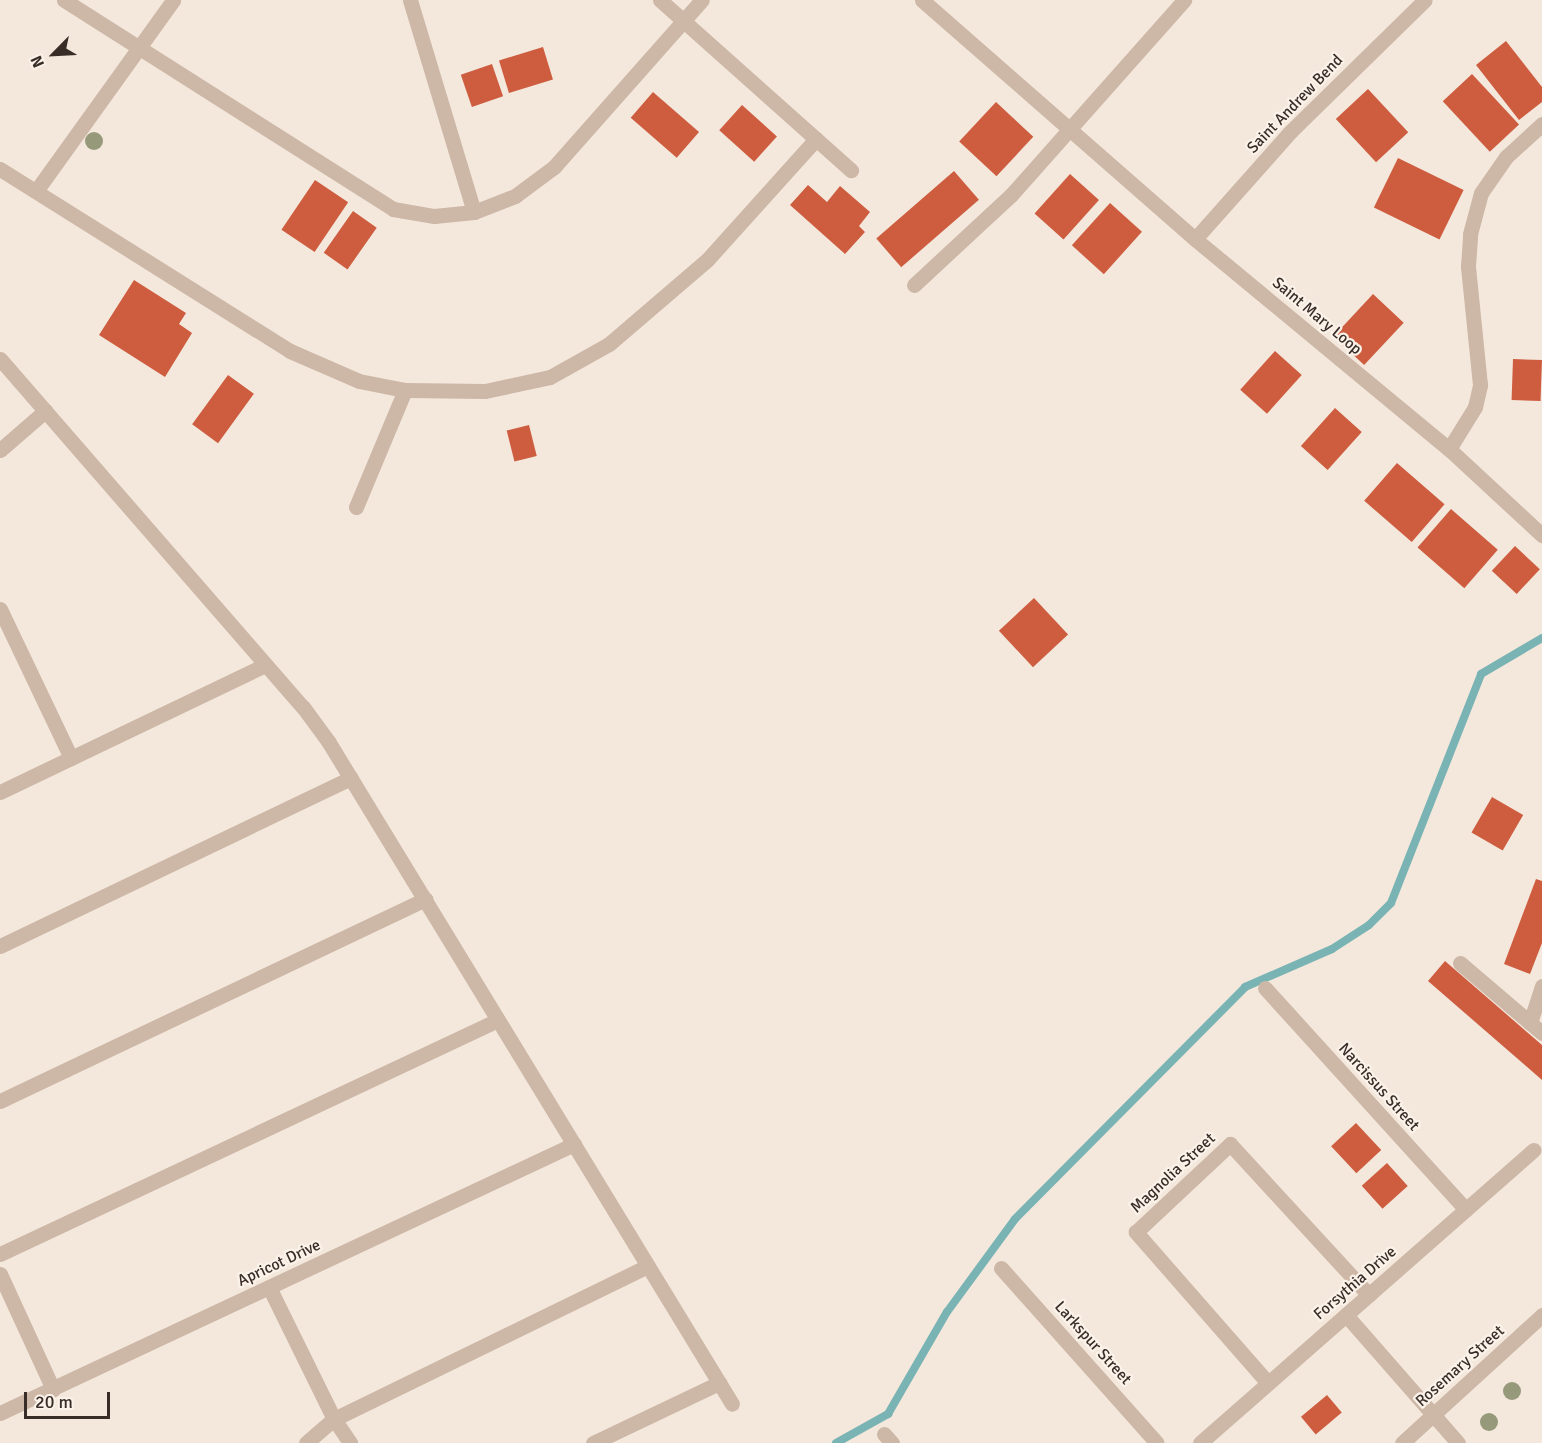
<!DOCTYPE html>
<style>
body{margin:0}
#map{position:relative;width:1542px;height:1443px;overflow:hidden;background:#f4e8dc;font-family:Signika,sans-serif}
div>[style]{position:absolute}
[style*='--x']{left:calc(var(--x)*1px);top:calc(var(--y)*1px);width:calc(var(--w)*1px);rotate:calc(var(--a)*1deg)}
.stream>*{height:8px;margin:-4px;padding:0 4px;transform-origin:4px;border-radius:4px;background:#79b3b3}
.building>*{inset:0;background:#ce5d40;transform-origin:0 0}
.minor>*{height:15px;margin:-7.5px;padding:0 7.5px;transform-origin:7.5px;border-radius:7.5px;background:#cdb7a7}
.trees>*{width:18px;height:18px;margin:-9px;border-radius:50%;background:#96997a}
span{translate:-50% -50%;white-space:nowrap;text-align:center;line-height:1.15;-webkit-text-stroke:4.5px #fbf2e9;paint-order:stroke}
.street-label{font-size:16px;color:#392d28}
.north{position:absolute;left:24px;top:24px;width:60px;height:60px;-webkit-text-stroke:4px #fbf2e9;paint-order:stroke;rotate:246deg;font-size:16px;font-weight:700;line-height:24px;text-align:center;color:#392d28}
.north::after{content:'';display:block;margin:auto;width:21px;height:27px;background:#392d28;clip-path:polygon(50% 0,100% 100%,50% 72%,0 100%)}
.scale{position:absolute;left:24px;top:1392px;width:86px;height:27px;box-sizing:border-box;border:3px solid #392d28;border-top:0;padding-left:8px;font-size:18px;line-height:21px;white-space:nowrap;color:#392d28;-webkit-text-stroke:4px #fbf2e9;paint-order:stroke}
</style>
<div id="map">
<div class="stream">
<i style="--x:836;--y:1443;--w:60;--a:-29.1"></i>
<i style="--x:888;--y:1414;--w:118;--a:-60"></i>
<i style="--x:947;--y:1312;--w:115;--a:-53.8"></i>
<i style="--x:1015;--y:1219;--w:327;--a:-45.2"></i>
<i style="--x:1245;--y:987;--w:95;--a:-23.6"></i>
<i style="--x:1332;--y:949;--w:44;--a:-33"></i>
<i style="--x:1369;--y:925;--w:31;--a:-45"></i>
<i style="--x:1391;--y:903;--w:246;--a:-68.5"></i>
<i style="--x:1481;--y:674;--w:71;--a:-30.5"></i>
</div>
<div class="building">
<i style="clip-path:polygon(1506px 41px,1542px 87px,1542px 102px,1519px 120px,1476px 65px)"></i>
<i style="left:543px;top:47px;width:34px;height:46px;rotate:73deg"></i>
<i style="left:492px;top:64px;width:34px;height:33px;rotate:71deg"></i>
<i style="left:1472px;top:74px;width:69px;height:40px;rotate:47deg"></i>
<i style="left:1368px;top:89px;width:59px;height:44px;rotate:47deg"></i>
<i style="left:653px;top:92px;width:61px;height:34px;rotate:41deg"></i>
<i style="left:996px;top:102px;width:51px;height:54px;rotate:43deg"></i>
<i style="left:742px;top:105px;width:47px;height:34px;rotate:42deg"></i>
<i style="left:1398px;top:158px;width:73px;height:55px;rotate:26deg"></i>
<i style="left:954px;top:171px;width:38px;height:103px;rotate:49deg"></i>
<i style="left:1070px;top:174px;width:39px;height:53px;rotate:42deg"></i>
<i style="left:315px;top:180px;width:40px;height:60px;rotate:34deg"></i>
<i style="clip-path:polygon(808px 185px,827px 202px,840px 186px,870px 212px,859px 226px,865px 232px,845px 254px,790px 205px)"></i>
<i style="left:1110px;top:203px;width:43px;height:57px;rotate:42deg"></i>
<i style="left:353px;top:211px;width:29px;height:51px;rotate:35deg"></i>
<i style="clip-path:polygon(134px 280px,186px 313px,179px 324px,192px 333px,165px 377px,99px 335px)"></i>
<i style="left:1373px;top:294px;width:42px;height:58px;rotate:43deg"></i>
<i style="left:1275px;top:351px;width:36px;height:52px;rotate:42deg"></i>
<i style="left:1513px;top:359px;width:29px;height:41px;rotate:2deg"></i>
<i style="left:228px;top:375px;width:32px;height:61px;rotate:36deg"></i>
<i style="left:1335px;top:408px;width:36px;height:51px;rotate:42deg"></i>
<i style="left:529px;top:425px;width:32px;height:23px;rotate:76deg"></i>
<i style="left:1397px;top:463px;width:63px;height:50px;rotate:41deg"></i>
<i style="left:1451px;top:509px;width:62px;height:51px;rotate:41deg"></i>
<i style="left:1515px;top:546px;width:34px;height:34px;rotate:43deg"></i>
<i style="left:1034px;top:598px;width:50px;height:48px;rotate:47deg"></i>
<i style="left:1492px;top:797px;width:36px;height:41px;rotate:30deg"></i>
<i style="clip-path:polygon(1536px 879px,1542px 881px,1542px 943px,1530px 974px,1504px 964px)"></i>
<i style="clip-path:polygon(1445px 961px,1542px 1045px,1542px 1080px,1428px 981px)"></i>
<i style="left:1356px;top:1123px;width:37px;height:34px;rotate:47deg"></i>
<i style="left:1387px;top:1163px;width:31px;height:34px;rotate:48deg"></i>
<i style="left:1327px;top:1395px;width:23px;height:34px;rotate:50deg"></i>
</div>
<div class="minor">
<i style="--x:64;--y:0;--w:390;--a:32.4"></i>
<i style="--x:393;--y:209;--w:42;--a:9.7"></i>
<i style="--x:434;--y:216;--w:40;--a:-5.7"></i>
<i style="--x:474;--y:212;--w:44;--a:-21.3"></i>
<i style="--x:515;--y:196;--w:49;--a:-36.6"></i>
<i style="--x:554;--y:167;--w:223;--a:-48.5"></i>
<i style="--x:410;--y:0;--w:221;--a:73.2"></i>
<i style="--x:660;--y:0;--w:256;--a:41.7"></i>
<i style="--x:922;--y:0;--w:363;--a:41.2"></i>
<i style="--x:1195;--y:239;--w:330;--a:39.6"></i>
<i style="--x:1449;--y:449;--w:127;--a:42.8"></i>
<i style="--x:0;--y:169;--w:342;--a:32.1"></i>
<i style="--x:290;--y:351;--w:75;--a:23.5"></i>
<i style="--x:359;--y:381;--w:47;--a:11.1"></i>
<i style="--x:405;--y:390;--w:80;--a:0.7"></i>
<i style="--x:485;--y:391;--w:66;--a:-12.2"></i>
<i style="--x:550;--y:377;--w:68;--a:-29.2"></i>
<i style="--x:609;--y:344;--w:129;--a:-40.6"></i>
<i style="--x:707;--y:260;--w:163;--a:-48"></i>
<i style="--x:36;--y:191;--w:235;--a:-54.3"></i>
<i style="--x:1195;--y:239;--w:144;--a:-48.4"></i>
<i style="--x:1291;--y:131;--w:187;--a:-44.4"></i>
<i style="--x:914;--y:285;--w:132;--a:-42.9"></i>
<i style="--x:1011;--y:195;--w:261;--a:-48.4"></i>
<i style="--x:0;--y:359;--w:461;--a:49"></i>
<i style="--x:303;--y:707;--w:42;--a:53.7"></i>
<i style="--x:328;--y:741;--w:776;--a:58.64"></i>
<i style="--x:1449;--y:449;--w:49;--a:-58.2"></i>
<i style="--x:1475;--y:407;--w:23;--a:-77"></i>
<i style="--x:1480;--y:385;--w:120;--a:-95.8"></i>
<i style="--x:1468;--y:266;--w:32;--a:-86"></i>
<i style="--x:1470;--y:234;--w:42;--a:-75"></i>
<i style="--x:1481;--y:193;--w:44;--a:-55.2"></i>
<i style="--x:1506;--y:157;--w:49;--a:-42.5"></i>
<i style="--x:0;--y:450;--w:60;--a:-40.9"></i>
<i style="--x:356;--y:507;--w:127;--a:-67.3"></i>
<i style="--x:0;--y:609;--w:165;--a:64.5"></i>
<i style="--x:0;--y:792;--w:294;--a:-25.6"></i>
<i style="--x:0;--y:946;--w:389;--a:-25.6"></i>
<i style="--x:1460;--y:963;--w:108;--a:40.5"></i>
<i style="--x:1265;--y:988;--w:299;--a:47.8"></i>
<i style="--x:1530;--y:1023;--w:39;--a:-72"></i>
<i style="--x:0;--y:1101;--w:471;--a:-25.4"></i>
<i style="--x:0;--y:1254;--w:550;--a:-25.17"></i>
<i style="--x:1001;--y:1268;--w:234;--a:48.3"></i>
<i style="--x:0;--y:1274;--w:127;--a:65.3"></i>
<i style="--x:269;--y:1287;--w:147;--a:63.8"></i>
<i style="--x:334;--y:1419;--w:29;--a:56"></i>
<i style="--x:1346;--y:1315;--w:170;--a:48.8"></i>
<i style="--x:1268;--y:1383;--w:201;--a:-131.2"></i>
<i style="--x:1136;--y:1232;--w:129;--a:-43.1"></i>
<i style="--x:1230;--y:1144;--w:205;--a:47.4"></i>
<i style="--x:0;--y:1413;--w:634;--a:-25.11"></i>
<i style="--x:884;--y:1434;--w:12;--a:48"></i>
<i style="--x:306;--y:1443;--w:37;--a:-41"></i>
<i style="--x:334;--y:1419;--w:349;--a:-26"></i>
<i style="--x:593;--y:1443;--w:140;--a:-25.5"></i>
<i style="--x:1200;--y:1443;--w:444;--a:-41.3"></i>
<i style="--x:1402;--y:1443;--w:190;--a:-42.4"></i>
</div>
<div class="trees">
<i style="left:94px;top:141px"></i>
<i style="left:1512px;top:1391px"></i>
<i style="left:1489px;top:1422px"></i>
</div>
<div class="street-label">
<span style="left:1295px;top:104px;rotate:-46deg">Saint Andrew Bend</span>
<span style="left:1317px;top:316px;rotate:40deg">Saint Mary Loop</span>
<span style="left:1379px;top:1087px;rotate:48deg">Narcissus Street</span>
<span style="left:1173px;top:1173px;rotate:-43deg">Magnolia Street</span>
<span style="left:279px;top:1263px;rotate:-25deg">Apricot Drive</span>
<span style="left:1355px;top:1283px;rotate:-41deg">Forsythia Drive</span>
<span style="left:1093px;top:1343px;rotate:48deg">Larkspur Street</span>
<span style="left:1460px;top:1366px;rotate:-42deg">Rosemary Street</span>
</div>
<div class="north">N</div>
<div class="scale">20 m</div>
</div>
